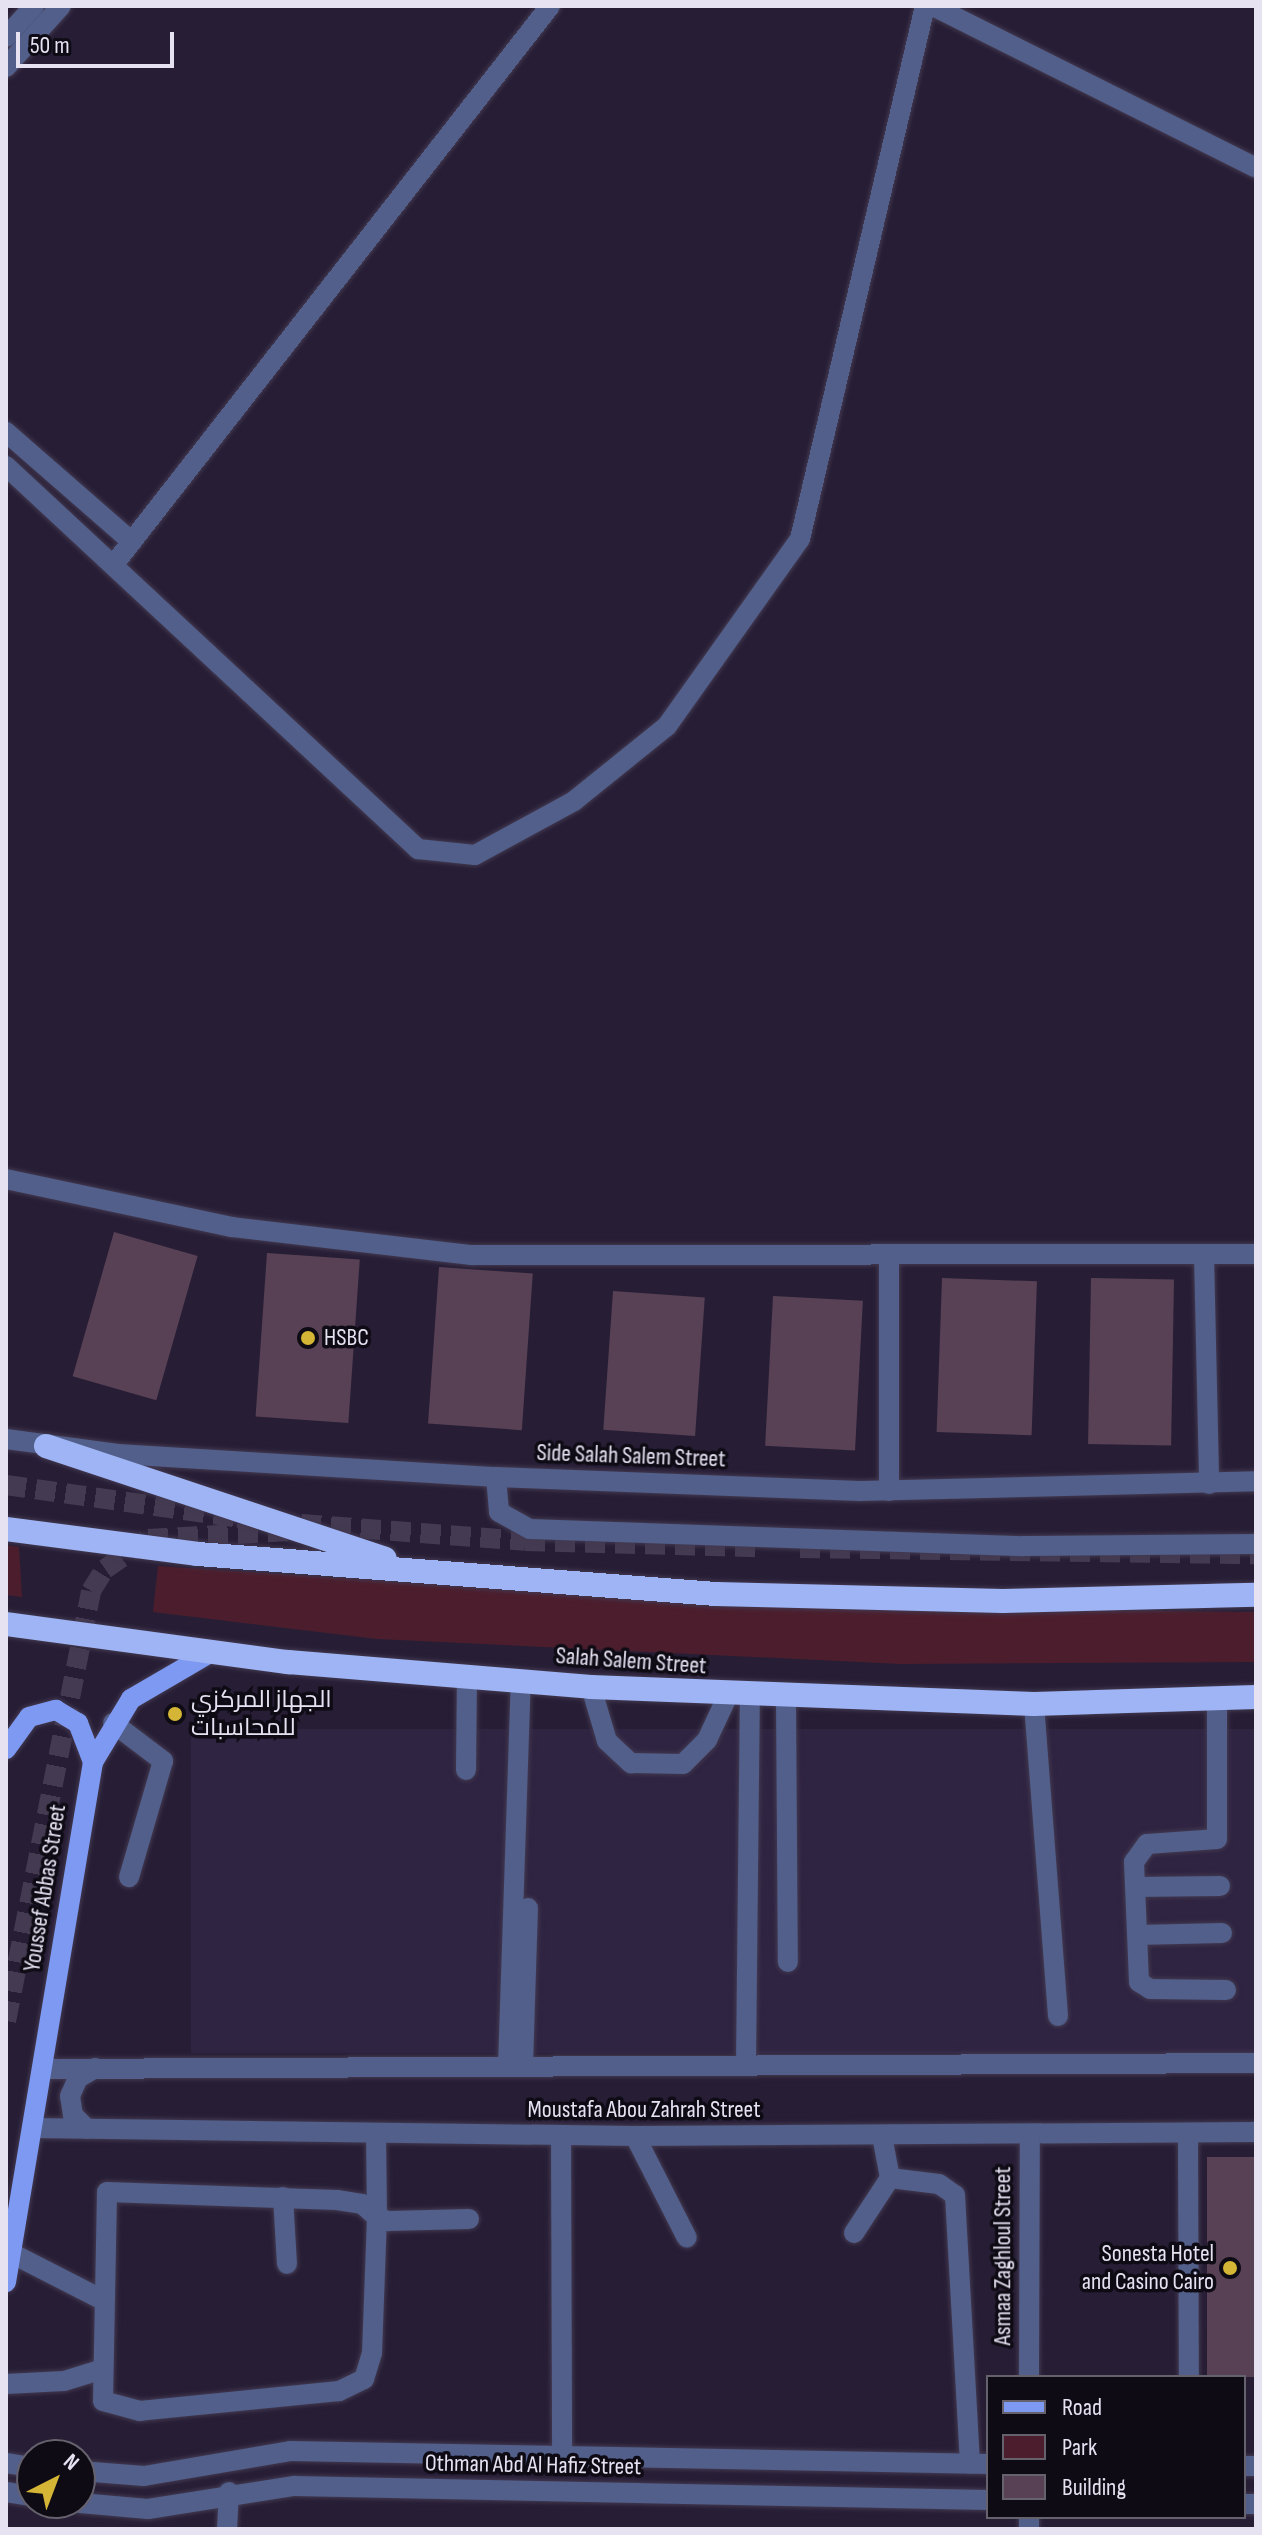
<!DOCTYPE html>
<meta charset="utf-8">
<style>
body{margin:0}
#map{position:relative;width:1262px;height:2535px;overflow:hidden;background:#271e36;font-family:"Sofia Sans Condensed",Cairo,sans-serif}
div>[style]{position:absolute}
[style*='--x']{left:calc(var(--x)*1px);top:calc(var(--y)*1px);width:calc(var(--w)*1px);rotate:calc(var(--a)*1deg)}
.built>*{inset:0;background:#2f2442;transform-origin:0 0}
.green>*{inset:0;background:#4c1e2d}
.building>*{inset:0;background:#584155;transform-origin:0 0}
.major-tunnel>*{height:20px;margin-top:-10px;transform-origin:0;background:repeating-linear-gradient(90deg,#443b52 0 20px,transparent 0 30px)}
.roads{filter:drop-shadow(0 0 2px #423950) drop-shadow(0 0 2px #423950)}
.minor>*{height:20px;margin:-10px;padding:0 10px;transform-origin:10px;border-radius:10px;background:#515f8a}
.major>*{height:20px;margin:-10px;padding:0 10px;transform-origin:10px;border-radius:10px;background:#7e99f2}
.highway>*{height:24px;margin:-12px;padding:0 12px;transform-origin:12px;border-radius:12px;background:#9fb4f4}
.dots>*{width:22px;height:22px;translate:-50% -50%;box-sizing:border-box;border:4px solid #0f0b15;border-radius:50%}
span{translate:-50% -50%;white-space:nowrap;text-align:center;line-height:1.15;-webkit-text-stroke:7px #0f0b15;paint-order:stroke}
.poi-label{font-size:24px;color:#e7e2f2}
.left{translate:0 -50%;text-align:left}
.right{translate:-100% -50%;text-align:right}
.street-label{font-size:24px;color:#e7e2f2}
.frame{position:absolute;inset:0;border:8px solid #e7e2f2;pointer-events:none}
.legend{position:absolute;left:986px;top:2375px;width:260px;height:144px;box-sizing:border-box;background:#0f0b15;border:2px solid #65616d;margin:0;padding:10px 14px;list-style:none;font-size:24px;color:#e7e2f2}
.legend li{display:flex;align-items:center;gap:16px;height:40px}
.legend b{width:40px;border:2px solid #65616d}
.north{position:absolute;left:16px;top:2439px;width:80px;height:80px;box-sizing:border-box;background:#0f0b15;border:2px solid #65616d;border-radius:50%;rotate:42deg;font-size:22px;font-weight:700;line-height:32px;text-align:center;color:#e7e2f2}
.north::after{content:'';display:block;margin:auto;width:28px;height:36px;background:#d5b535;clip-path:polygon(50% 0,100% 100%,50% 72%,0 100%)}
.scale{position:absolute;left:16px;top:32px;width:158px;height:36px;box-sizing:border-box;border:4px solid #e7e2f2;border-top:0;padding-left:10px;font-size:24px;line-height:28px;white-space:nowrap;color:#e7e2f2;-webkit-text-stroke:6px #0f0b15;paint-order:stroke}
</style>
<div id="map">
<div class="built">
<i style="left:191px;top:1729px;width:1065px;height:324px"></i>
</div>
<div class="green">
<i style="clip-path:polygon(6px 1545px,19px 1547px,22px 1597px,6px 1595px)"></i>
<i style="clip-path:polygon(158px 1566px,780px 1607px,1256px 1612px,1256px 1662px,901px 1664px,377px 1639px,153px 1612px)"></i>
</div>
<div class="building">
<i style="left:114px;top:1232px;width:87px;height:150px;rotate:16deg"></i>
<i style="left:267px;top:1253px;width:93px;height:164px;rotate:4deg"></i>
<i style="left:439px;top:1267px;width:94px;height:157px;rotate:4deg"></i>
<i style="left:942px;top:1278px;width:95px;height:154px;rotate:2deg"></i>
<i style="left:1091px;top:1278px;width:83px;height:166px;rotate:1deg"></i>
<i style="left:613px;top:1291px;width:92px;height:139px;rotate:4deg"></i>
<i style="left:773px;top:1296px;width:90px;height:150px;rotate:3deg"></i>
<i style="left:1256px;top:2157px;width:220px;height:49px;rotate:90deg"></i>
</div>
<div class="major-tunnel">
<i style="--x:6;--y:1485;--w:237;--a:8"></i>
<i style="--x:301;--y:1524;--w:225;--a:4.3"></i>
<i style="--x:525;--y:1541;--w:235;--a:1.5"></i>
<i style="--x:800;--y:1548;--w:456;--a:0.8"></i>
<i style="--x:6;--y:2021;--w:438;--a:-78.8"></i>
<i style="--x:91;--y:1591;--w:26;--a:-58"></i>
<i style="--x:105;--y:1569;--w:52;--a:-34.9"></i>
<i style="--x:148;--y:1539;--w:142;--a:-3.2"></i>
</div>
<div class="roads">
<div class="minor">
<i style="--x:933;--y:6;--w:361;--a:26.6"></i>
<i style="--x:6;--y:37;--w:42;--a:-47.9"></i>
<i style="--x:6;--y:67;--w:82;--a:-48"></i>
<i style="--x:6;--y:432;--w:167;--a:41.1"></i>
<i style="--x:6;--y:466;--w:563;--a:42.91"></i>
<i style="--x:418;--y:849;--w:57;--a:6"></i>
<i style="--x:475;--y:855;--w:113;--a:-28.6"></i>
<i style="--x:574;--y:801;--w:119;--a:-38.9"></i>
<i style="--x:667;--y:726;--w:229;--a:-54.6"></i>
<i style="--x:800;--y:539;--w:547;--a:-76.8"></i>
<i style="--x:115;--y:563;--w:707;--a:-52.01"></i>
<i style="--x:6;--y:1179;--w:231;--a:12"></i>
<i style="--x:232;--y:1227;--w:242;--a:6.7"></i>
<i style="--x:472;--y:1255;--w:784;--a:-0.07"></i>
<i style="--x:1204;--y:1255;--w:229;--a:88.7"></i>
<i style="--x:889;--y:1257;--w:234;--a:90"></i>
<i style="--x:6;--y:1439;--w:113;--a:7.6"></i>
<i style="--x:118;--y:1454;--w:379;--a:3.5"></i>
<i style="--x:496;--y:1477;--w:364;--a:2.2"></i>
<i style="--x:860;--y:1491;--w:396;--a:-1.4"></i>
<i style="--x:496;--y:1477;--w:35;--a:85"></i>
<i style="--x:499;--y:1512;--w:35;--a:29"></i>
<i style="--x:530;--y:1529;--w:493;--a:2"></i>
<i style="--x:1023;--y:1546;--w:233;--a:-0.5"></i>
<i style="--x:591;--y:1687;--w:56;--a:73.5"></i>
<i style="--x:607;--y:1741;--w:33;--a:43"></i>
<i style="--x:631;--y:1763;--w:52;--a:1.1"></i>
<i style="--x:683;--y:1764;--w:34;--a:-45"></i>
<i style="--x:707;--y:1740;--w:50;--a:-65"></i>
<i style="--x:786;--y:1699;--w:263;--a:89.6"></i>
<i style="--x:1217;--y:1700;--w:139;--a:90"></i>
<i style="--x:1217;--y:1839;--w:70;--a:175.9"></i>
<i style="--x:1147;--y:1844;--w:22;--a:126"></i>
<i style="--x:1134;--y:1862;--w:120;--a:87.6"></i>
<i style="--x:1139;--y:1982;--w:13;--a:32"></i>
<i style="--x:1150;--y:1989;--w:76;--a:0.8"></i>
<i style="--x:1034;--y:1704;--w:313;--a:85.6"></i>
<i style="--x:113;--y:1723;--w:63;--a:37.2"></i>
<i style="--x:163;--y:1761;--w:121;--a:106.3"></i>
<i style="--x:466;--y:1770;--w:93;--a:-89.4"></i>
<i style="--x:1135;--y:1887;--w:85;--a:-0.7"></i>
<i style="--x:1137;--y:1935;--w:85;--a:-1.3"></i>
<i style="--x:746;--y:2065;--w:369;--a:-89.4"></i>
<i style="--x:508;--y:2066;--w:384;--a:-88.1"></i>
<i style="--x:523;--y:2066;--w:158;--a:-88.2"></i>
<i style="--x:42;--y:2069;--w:1214;--a:-0.28"></i>
<i style="--x:32;--y:2128;--w:603;--a:0.76"></i>
<i style="--x:635;--y:2136;--w:621;--a:-0.37"></i>
<i style="--x:87;--y:2129;--w:20;--a:-135"></i>
<i style="--x:73;--y:2115;--w:19;--a:-99"></i>
<i style="--x:70;--y:2096;--w:20;--a:-66"></i>
<i style="--x:78;--y:2078;--w:20;--a:-30"></i>
<i style="--x:376;--y:2133;--w:84;--a:89.3"></i>
<i style="--x:377;--y:2217;--w:136;--a:92.1"></i>
<i style="--x:372;--y:2353;--w:27;--a:107"></i>
<i style="--x:364;--y:2379;--w:28;--a:154"></i>
<i style="--x:339;--y:2391;--w:200;--a:174.3"></i>
<i style="--x:140;--y:2411;--w:38;--a:-165"></i>
<i style="--x:103;--y:2401;--w:209;--a:-88.9"></i>
<i style="--x:107;--y:2192;--w:230;--a:2"></i>
<i style="--x:337;--y:2200;--w:25;--a:9"></i>
<i style="--x:362;--y:2204;--w:20;--a:41"></i>
<i style="--x:377;--y:2217;--w:12;--a:20"></i>
<i style="--x:388;--y:2221;--w:81;--a:-1.4"></i>
<i style="--x:1188;--y:2133;--w:244;--a:89.8"></i>
<i style="--x:561;--y:2136;--w:320;--a:89.8"></i>
<i style="--x:635;--y:2136;--w:114;--a:63"></i>
<i style="--x:882;--y:2136;--w:43;--a:79.2"></i>
<i style="--x:890;--y:2178;--w:49;--a:7"></i>
<i style="--x:939;--y:2184;--w:19;--a:35"></i>
<i style="--x:955;--y:2195;--w:269;--a:86.8"></i>
<i style="--x:283;--y:2197;--w:67;--a:86.6"></i>
<i style="--x:854;--y:2233;--w:66;--a:-56.8"></i>
<i style="--x:11;--y:2253;--w:101;--a:27.1"></i>
<i style="--x:1029;--y:2377;--w:243;--a:-89.8"></i>
<i style="--x:6;--y:2384;--w:58;--a:-3"></i>
<i style="--x:64;--y:2381;--w:38;--a:-17"></i>
<i style="--x:6;--y:2463;--w:26;--a:9"></i>
<i style="--x:1244;--y:2466;--w:12;--a:0"></i>
<i style="--x:80;--y:2471;--w:64;--a:4.5"></i>
<i style="--x:144;--y:2476;--w:148;--a:-9.7"></i>
<i style="--x:290;--y:2451;--w:698;--a:1.07"></i>
<i style="--x:6;--y:2492;--w:26;--a:9"></i>
<i style="--x:80;--y:2503;--w:68;--a:5"></i>
<i style="--x:148;--y:2509;--w:148;--a:-9"></i>
<i style="--x:294;--y:2486;--w:694;--a:1.16"></i>
<i style="--x:1244;--y:2504;--w:12;--a:0"></i>
<i style="--x:227;--y:2529;--w:37;--a:-87"></i>
<i style="--x:1029;--y:2529;--w:12;--a:-90"></i>
</div>
<div class="major">
<i style="--x:6;--y:1749;--w:39;--a:-54"></i>
<i style="--x:29;--y:1717;--w:28;--a:-15"></i>
<i style="--x:56;--y:1710;--w:26;--a:31"></i>
<i style="--x:78;--y:1723;--w:42;--a:69"></i>
<i style="--x:6;--y:2282;--w:527;--a:-80.5"></i>
<i style="--x:93;--y:1762;--w:74;--a:-58.9"></i>
<i style="--x:131;--y:1699;--w:91;--a:-30.2"></i>
</div>
<div class="highway">
<i style="--x:46;--y:1446;--w:357;--a:18.4"></i>
<i style="--x:6;--y:1529;--w:194;--a:7.4"></i>
<i style="--x:198;--y:1554;--w:520;--a:4.42"></i>
<i style="--x:716;--y:1594;--w:287;--a:1.4"></i>
<i style="--x:1003;--y:1601;--w:253;--a:-1.4"></i>
<i style="--x:6;--y:1624;--w:285;--a:7.7"></i>
<i style="--x:288;--y:1662;--w:304;--a:4.7"></i>
<i style="--x:591;--y:1687;--w:443;--a:2.2"></i>
<i style="--x:1034;--y:1704;--w:222;--a:-1.8"></i>
</div>
</div>
<div class="dots">
<i style="left:308px;top:1338px;background:#d5b535"></i>
<i style="left:175px;top:1714px;background:#d5b535"></i>
<i style="left:1230px;top:2268px;background:#d5b535"></i>
</div>
<div class="poi-label">
<span class="left" style="left:324px;top:1338px">HSBC</span>
<span class="left" style="left:191px;top:1714px">الجهاز المركزي<br>للمحاسبات</span>
<span class="right" style="left:1214px;top:2268px">Sonesta Hotel<br>and Casino Cairo</span>
</div>
<div class="street-label">
<span style="left:631px;top:1456px;rotate:2deg">Side Salah Salem Street</span>
<span style="left:631px;top:1661px;rotate:4deg">Salah Salem Street</span>
<span style="left:45px;top:1888px;rotate:-81deg">Youssef Abbas Street</span>
<span style="left:644px;top:2110px">Moustafa Abou Zahrah Street</span>
<span style="left:1003px;top:2256px;rotate:-90deg">Asmaa Zaghloul Street</span>
<span style="left:533px;top:2465px;rotate:1deg">Othman Abd Al Hafiz Street</span>
</div>
<div class="frame"></div>
<ul class="legend">
<li><b style="height:10px;background:#7e99f2"></b>Road</li>
<li><b style="height:22px;background:#4c1e2d"></b>Park</li>
<li><b style="height:22px;background:#584155"></b>Building</li>
</ul>
<div class="north">N</div>
<div class="scale">50 m</div>
</div>
